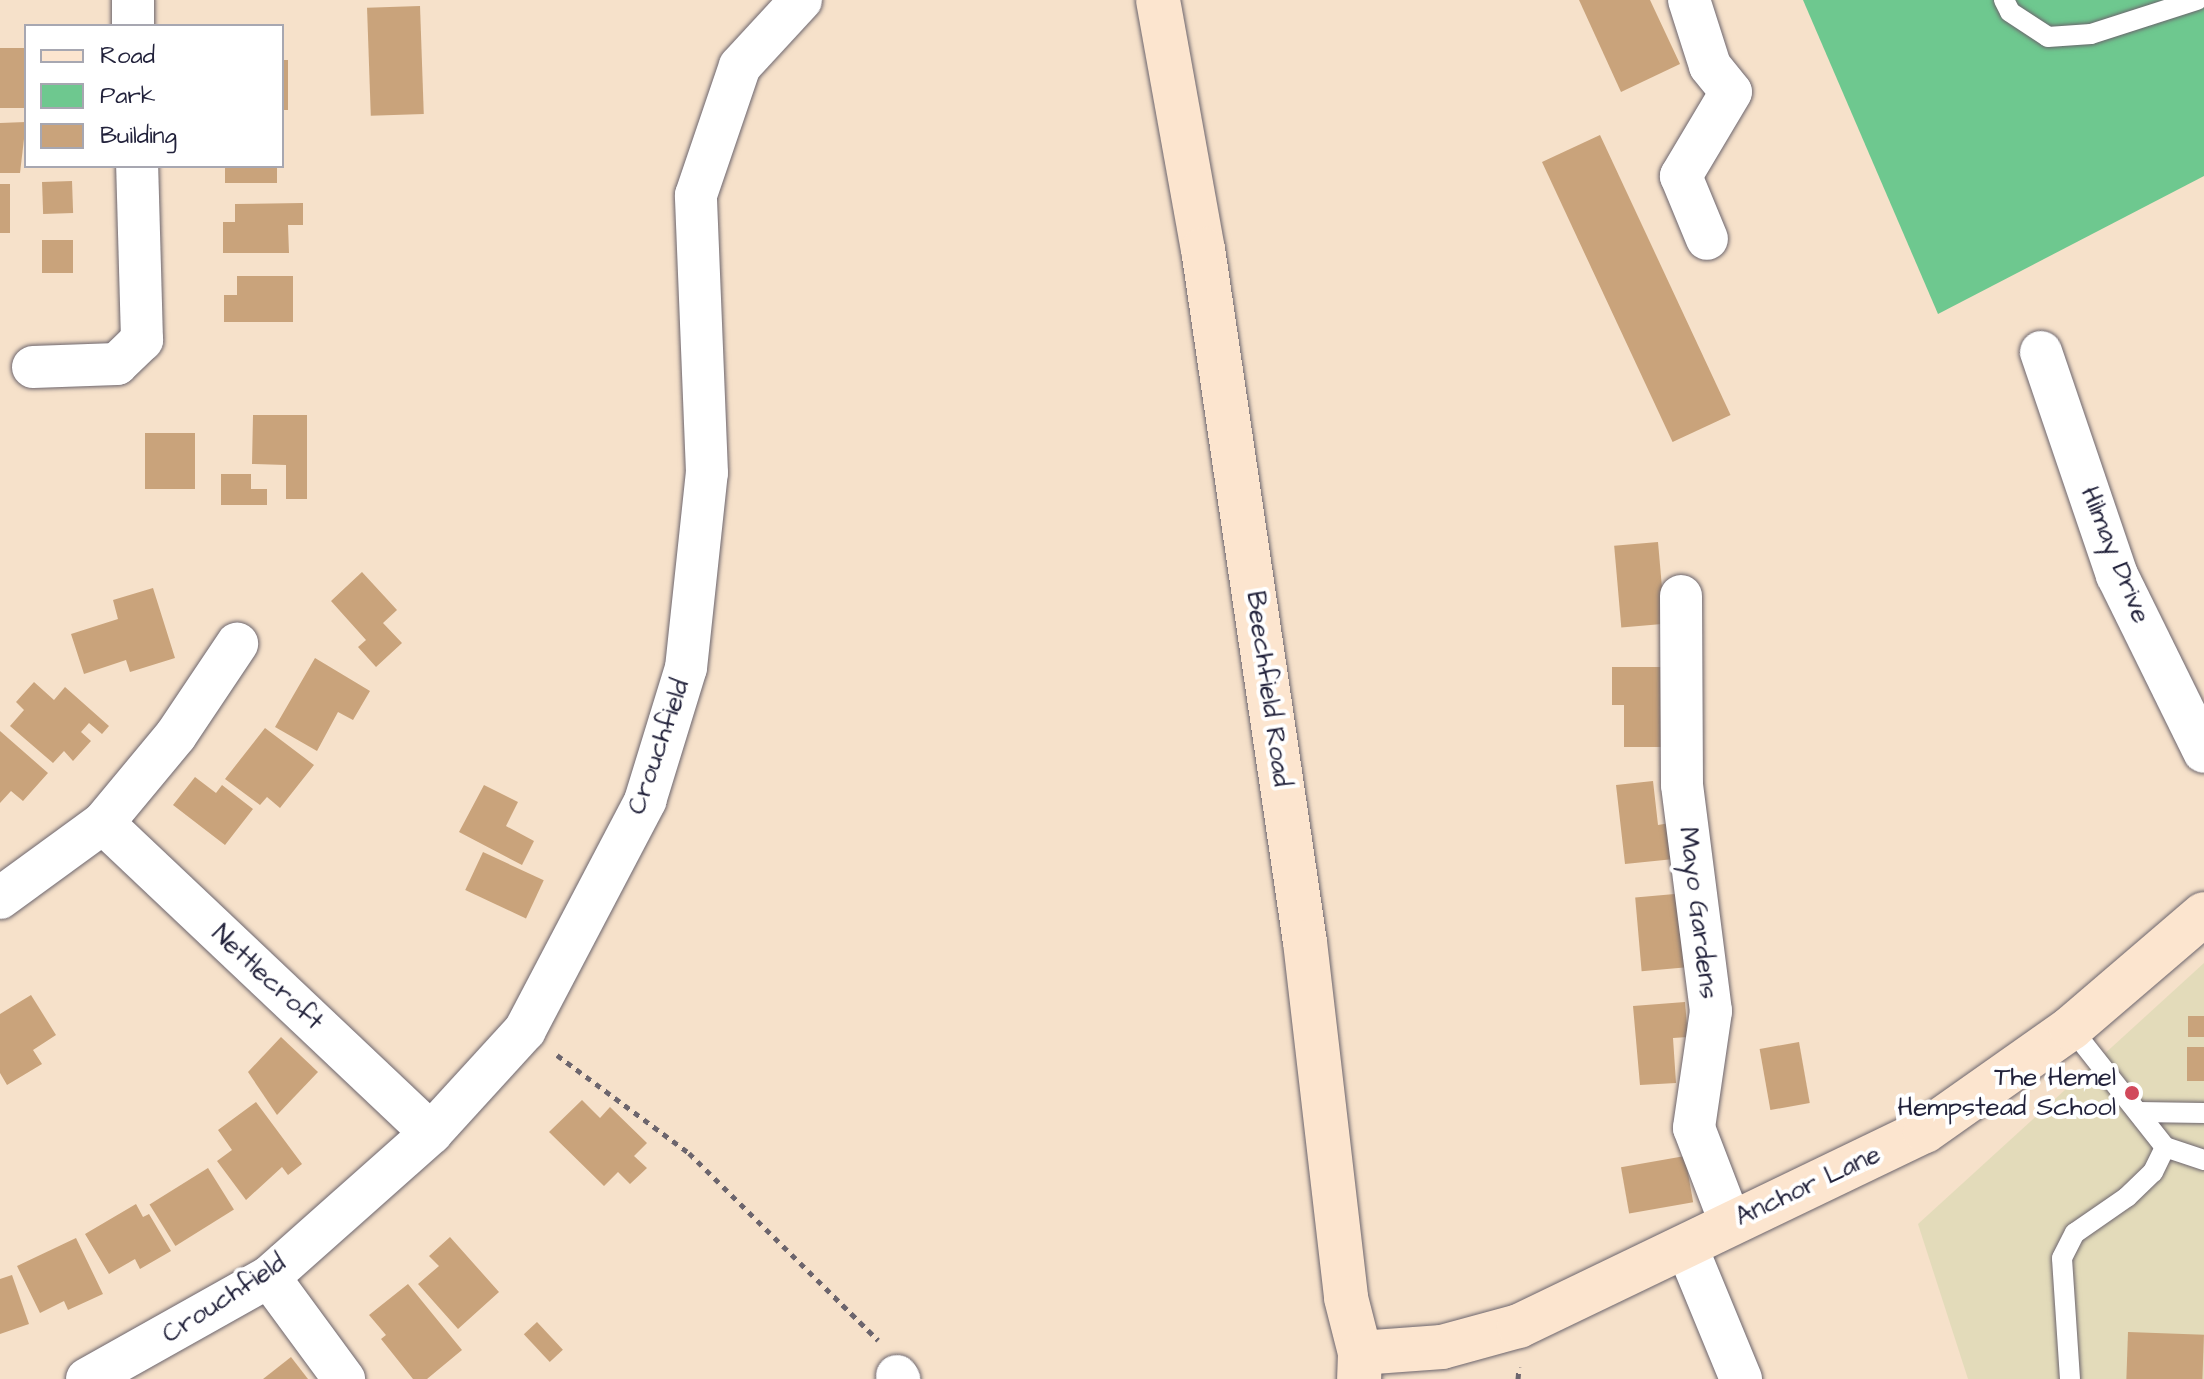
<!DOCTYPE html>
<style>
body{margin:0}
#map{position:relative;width:2204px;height:1379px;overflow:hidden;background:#f6e1ca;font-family:"Architects Daughter",sans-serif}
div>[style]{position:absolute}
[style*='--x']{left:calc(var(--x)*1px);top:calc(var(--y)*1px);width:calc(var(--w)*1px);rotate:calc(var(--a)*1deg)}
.built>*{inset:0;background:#e3dbba}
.green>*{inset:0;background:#6ec88f}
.building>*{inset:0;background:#c9a37b;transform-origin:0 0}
.path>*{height:5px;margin-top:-2.5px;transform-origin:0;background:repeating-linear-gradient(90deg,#6c656d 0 6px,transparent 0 12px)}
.roads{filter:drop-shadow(0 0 2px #6c656d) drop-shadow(0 0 2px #6c656d)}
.lane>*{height:20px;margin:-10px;padding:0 10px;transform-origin:10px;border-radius:10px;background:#fff}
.street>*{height:42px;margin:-21px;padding:0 21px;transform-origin:21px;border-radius:21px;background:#fff}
.secondary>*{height:44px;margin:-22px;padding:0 22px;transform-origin:22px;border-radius:22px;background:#fce5cf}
.dots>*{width:22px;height:22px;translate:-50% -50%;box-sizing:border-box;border:4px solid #fff;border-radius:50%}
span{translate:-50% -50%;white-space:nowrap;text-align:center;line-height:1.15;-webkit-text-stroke:8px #fff;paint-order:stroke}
.street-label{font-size:26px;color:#22223b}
.poi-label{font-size:26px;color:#22223b}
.right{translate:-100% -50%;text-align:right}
.legend{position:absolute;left:24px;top:24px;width:260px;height:144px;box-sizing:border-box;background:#fff;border:2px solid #a7a7b1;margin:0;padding:10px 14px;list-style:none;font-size:24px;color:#22223b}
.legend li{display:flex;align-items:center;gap:16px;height:40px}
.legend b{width:40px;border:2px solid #a7a7b1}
</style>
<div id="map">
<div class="built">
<i style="clip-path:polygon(2204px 963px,2204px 1379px,1968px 1379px,1918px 1224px)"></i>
</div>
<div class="green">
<i style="clip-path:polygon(1803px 0,2204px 0,2204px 176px,1938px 314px)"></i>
</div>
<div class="building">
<i style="clip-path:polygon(1579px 0,1650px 0,1680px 64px,1621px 92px)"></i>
<i style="left:420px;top:6px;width:108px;height:53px;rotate:88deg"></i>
<i style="left:0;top:48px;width:26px;height:60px"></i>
<i style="left:282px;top:60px;width:6px;height:50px"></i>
<i style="clip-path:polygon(26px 122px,20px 173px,0 173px,0 123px)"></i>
<i style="left:1600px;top:135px;width:309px;height:64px;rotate:65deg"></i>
<i style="left:225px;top:166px;width:52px;height:17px"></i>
<i style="left:72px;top:181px;width:32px;height:30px;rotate:88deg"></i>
<i style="left:0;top:184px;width:10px;height:49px"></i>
<i style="clip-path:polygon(303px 203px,303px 225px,288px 225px,289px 253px,223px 253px,223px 222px,235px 222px,235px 204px)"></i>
<i style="left:42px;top:240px;width:31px;height:33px"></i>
<i style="clip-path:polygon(237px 276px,293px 276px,293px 322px,224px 322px,224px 295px,237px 295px)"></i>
<i style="clip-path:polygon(253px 415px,307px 415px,307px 499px,286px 499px,286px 465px,252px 464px)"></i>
<i style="left:145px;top:433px;width:50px;height:56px"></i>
<i style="clip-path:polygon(221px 474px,251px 474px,251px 489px,267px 489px,267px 505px,221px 505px)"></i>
<i style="left:1658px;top:542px;width:82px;height:44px;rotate:85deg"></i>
<i style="clip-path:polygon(362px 572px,397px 610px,383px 623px,402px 643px,376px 667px,358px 647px,366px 640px,331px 601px)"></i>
<i style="clip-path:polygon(153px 588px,175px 658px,130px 672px,126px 660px,84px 674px,71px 634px,118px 619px,113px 600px)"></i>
<i style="clip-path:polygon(315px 658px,370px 691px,353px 720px,338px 712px,317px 751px,275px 727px)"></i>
<i style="clip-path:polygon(1612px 667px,1663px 667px,1663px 747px,1624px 747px,1624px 705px,1612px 705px)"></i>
<i style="clip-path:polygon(34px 682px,54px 700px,65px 687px,109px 726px,102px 734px,89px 723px,81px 732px,91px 741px,73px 761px,64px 751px,53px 763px,10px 726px,24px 710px,16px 702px)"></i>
<i style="clip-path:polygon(265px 728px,314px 765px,280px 808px,267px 797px,260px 805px,225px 779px)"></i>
<i style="clip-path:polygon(0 731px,48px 773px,23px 801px,11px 791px,0 803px)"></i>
<i style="clip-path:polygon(195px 777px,216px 793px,222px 785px,253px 809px,225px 845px,173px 805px)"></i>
<i style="clip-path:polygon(1653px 781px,1658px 825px,1670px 823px,1674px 859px,1625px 864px,1616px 785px)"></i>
<i style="clip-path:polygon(484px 785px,518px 802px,506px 826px,534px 841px,522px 865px,459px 832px)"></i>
<i style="left:483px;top:852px;width:67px;height:42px;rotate:25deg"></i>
<i style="left:1686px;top:893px;width:74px;height:51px;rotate:85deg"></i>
<i style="clip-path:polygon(31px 995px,56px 1035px,33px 1050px,42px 1064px,7px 1085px,0 1073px,0 1014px)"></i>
<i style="clip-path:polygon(1685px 1002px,1688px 1037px,1673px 1038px,1676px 1083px,1640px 1085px,1633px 1006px)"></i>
<i style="left:2188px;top:1016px;width:16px;height:21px"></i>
<i style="clip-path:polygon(281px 1037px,318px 1072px,277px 1115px,248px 1072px)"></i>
<i style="left:1799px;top:1042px;width:62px;height:40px;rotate:80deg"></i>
<i style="left:2187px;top:1047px;width:17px;height:34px"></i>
<i style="clip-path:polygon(582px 1100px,600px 1118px,610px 1107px,647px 1143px,634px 1156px,647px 1168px,630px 1184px,618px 1172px,604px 1186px,549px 1132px)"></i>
<i style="clip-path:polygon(256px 1102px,302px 1164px,288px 1175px,282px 1167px,246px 1200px,217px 1161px,232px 1150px,218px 1130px)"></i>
<i style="left:1685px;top:1156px;width:47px;height:65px;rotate:80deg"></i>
<i style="left:208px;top:1168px;width:49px;height:69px;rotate:58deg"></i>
<i style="clip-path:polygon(136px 1204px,143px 1217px,149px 1214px,171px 1251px,140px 1269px,135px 1259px,109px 1274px,85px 1234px)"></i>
<i style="clip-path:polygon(450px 1237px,499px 1292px,458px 1329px,418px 1284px,439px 1266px,429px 1256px)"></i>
<i style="clip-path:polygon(76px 1238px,103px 1294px,68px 1310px,64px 1301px,40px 1313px,17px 1266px)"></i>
<i style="clip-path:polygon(12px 1275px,29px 1324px,0 1334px,0 1279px)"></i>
<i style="clip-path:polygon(408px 1284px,462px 1350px,427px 1379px,413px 1379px,381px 1339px,386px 1335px,369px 1315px)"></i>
<i style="left:537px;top:1322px;width:38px;height:18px;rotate:47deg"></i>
<i style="left:2128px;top:1332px;width:76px;height:47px;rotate:2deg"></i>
<i style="clip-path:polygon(291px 1357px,308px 1379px,263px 1379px)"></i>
</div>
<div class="path">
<i style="--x:557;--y:1055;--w:164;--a:36.6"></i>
<i style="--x:689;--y:1153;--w:266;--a:44.7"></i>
<i style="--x:1518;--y:1379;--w:12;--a:-85"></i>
</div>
<div class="roads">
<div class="lane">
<i style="--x:2004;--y:0;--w:13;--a:63"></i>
<i style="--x:2010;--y:12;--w:45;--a:33.3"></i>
<i style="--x:2048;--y:37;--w:43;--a:-4"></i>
<i style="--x:2091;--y:34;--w:111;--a:-17.8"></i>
<i style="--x:2138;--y:1112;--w:66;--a:0.9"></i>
<i style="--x:2165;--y:1147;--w:41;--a:18.4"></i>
<i style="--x:2070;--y:1379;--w:121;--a:-93.8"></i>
<i style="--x:2062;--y:1258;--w:28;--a:-63"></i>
<i style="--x:2075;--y:1233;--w:63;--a:-34.7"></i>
<i style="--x:2127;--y:1197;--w:36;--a:-44"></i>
<i style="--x:2153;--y:1172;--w:28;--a:-64"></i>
<i style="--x:2165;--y:1147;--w:152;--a:-128.3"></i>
</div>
<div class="street">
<i style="--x:133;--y:0;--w:26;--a:90"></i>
<i style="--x:1689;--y:0;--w:69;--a:72.3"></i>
<i style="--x:1710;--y:66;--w:33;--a:51"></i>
<i style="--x:1731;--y:92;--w:98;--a:120.8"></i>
<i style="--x:1681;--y:176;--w:68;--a:67.6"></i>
<i style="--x:2041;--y:352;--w:236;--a:71.2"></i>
<i style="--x:2117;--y:575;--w:197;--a:63.8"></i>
<i style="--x:33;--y:367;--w:84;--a:-2"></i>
<i style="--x:117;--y:364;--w:35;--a:-44"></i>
<i style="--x:142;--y:340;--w:174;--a:-91.6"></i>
<i style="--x:1681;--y:596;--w:189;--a:89.7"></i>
<i style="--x:1682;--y:785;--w:228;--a:82.7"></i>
<i style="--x:1711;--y:1011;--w:118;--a:98.3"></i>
<i style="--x:1694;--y:1128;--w:101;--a:69"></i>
<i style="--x:103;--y:823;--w:451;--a:43.4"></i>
<i style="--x:0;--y:898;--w:127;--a:-36.1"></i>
<i style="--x:103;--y:823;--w:114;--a:-50.3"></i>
<i style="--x:176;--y:735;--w:110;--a:-56.2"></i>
<i style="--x:1687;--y:1248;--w:142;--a:67.6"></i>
<i style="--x:269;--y:1277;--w:127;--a:53.7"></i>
<i style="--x:897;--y:1376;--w:4;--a:56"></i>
<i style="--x:87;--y:1379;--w:209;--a:-29.3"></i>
<i style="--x:269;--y:1277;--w:217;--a:-41.6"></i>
<i style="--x:431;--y:1133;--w:139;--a:-47.6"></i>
<i style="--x:525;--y:1030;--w:259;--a:-62.3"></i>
<i style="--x:645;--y:801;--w:139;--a:-72.9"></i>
<i style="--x:686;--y:668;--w:196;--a:-83.9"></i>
<i style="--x:707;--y:473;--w:278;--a:-92.3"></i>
<i style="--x:696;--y:195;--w:136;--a:-71.2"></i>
<i style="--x:740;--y:66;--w:90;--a:-47.3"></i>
</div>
<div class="secondary">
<i style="--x:1158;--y:0;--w:253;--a:79.8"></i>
<i style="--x:1203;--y:249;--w:700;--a:81.63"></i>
<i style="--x:1305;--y:942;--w:358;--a:83.4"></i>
<i style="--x:1346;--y:1298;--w:57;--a:75.7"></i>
<i style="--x:1360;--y:1353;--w:26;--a:92"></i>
<i style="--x:1360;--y:1353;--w:82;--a:-4.2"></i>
<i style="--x:1442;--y:1347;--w:80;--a:-15.3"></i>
<i style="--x:1519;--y:1326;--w:450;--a:-25.7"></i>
<i style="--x:1925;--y:1131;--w:179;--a:-35.2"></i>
<i style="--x:2071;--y:1028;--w:175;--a:-40.6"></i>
</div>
</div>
<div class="dots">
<i style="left:2132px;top:1093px;background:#d1495b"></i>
</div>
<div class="street-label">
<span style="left:2115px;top:555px;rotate:68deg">Hilmay Drive</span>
<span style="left:1268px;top:689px;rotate:82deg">Beechfield Road</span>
<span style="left:659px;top:747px;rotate:-71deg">Crouchfield</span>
<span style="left:1698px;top:913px;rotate:83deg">Mayo Gardens</span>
<span style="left:267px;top:978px;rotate:43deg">Nettlecroft</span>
<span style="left:1808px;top:1186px;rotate:-25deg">Anchor Lane</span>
<span style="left:224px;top:1299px;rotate:-33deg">Crouchfield</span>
</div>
<div class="poi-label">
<span class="right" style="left:2116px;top:1093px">The Hemel<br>Hempstead School</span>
</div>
<ul class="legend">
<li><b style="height:10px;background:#fce5cf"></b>Road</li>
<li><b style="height:22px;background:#6ec88f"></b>Park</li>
<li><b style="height:22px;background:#c9a37b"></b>Building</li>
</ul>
</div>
